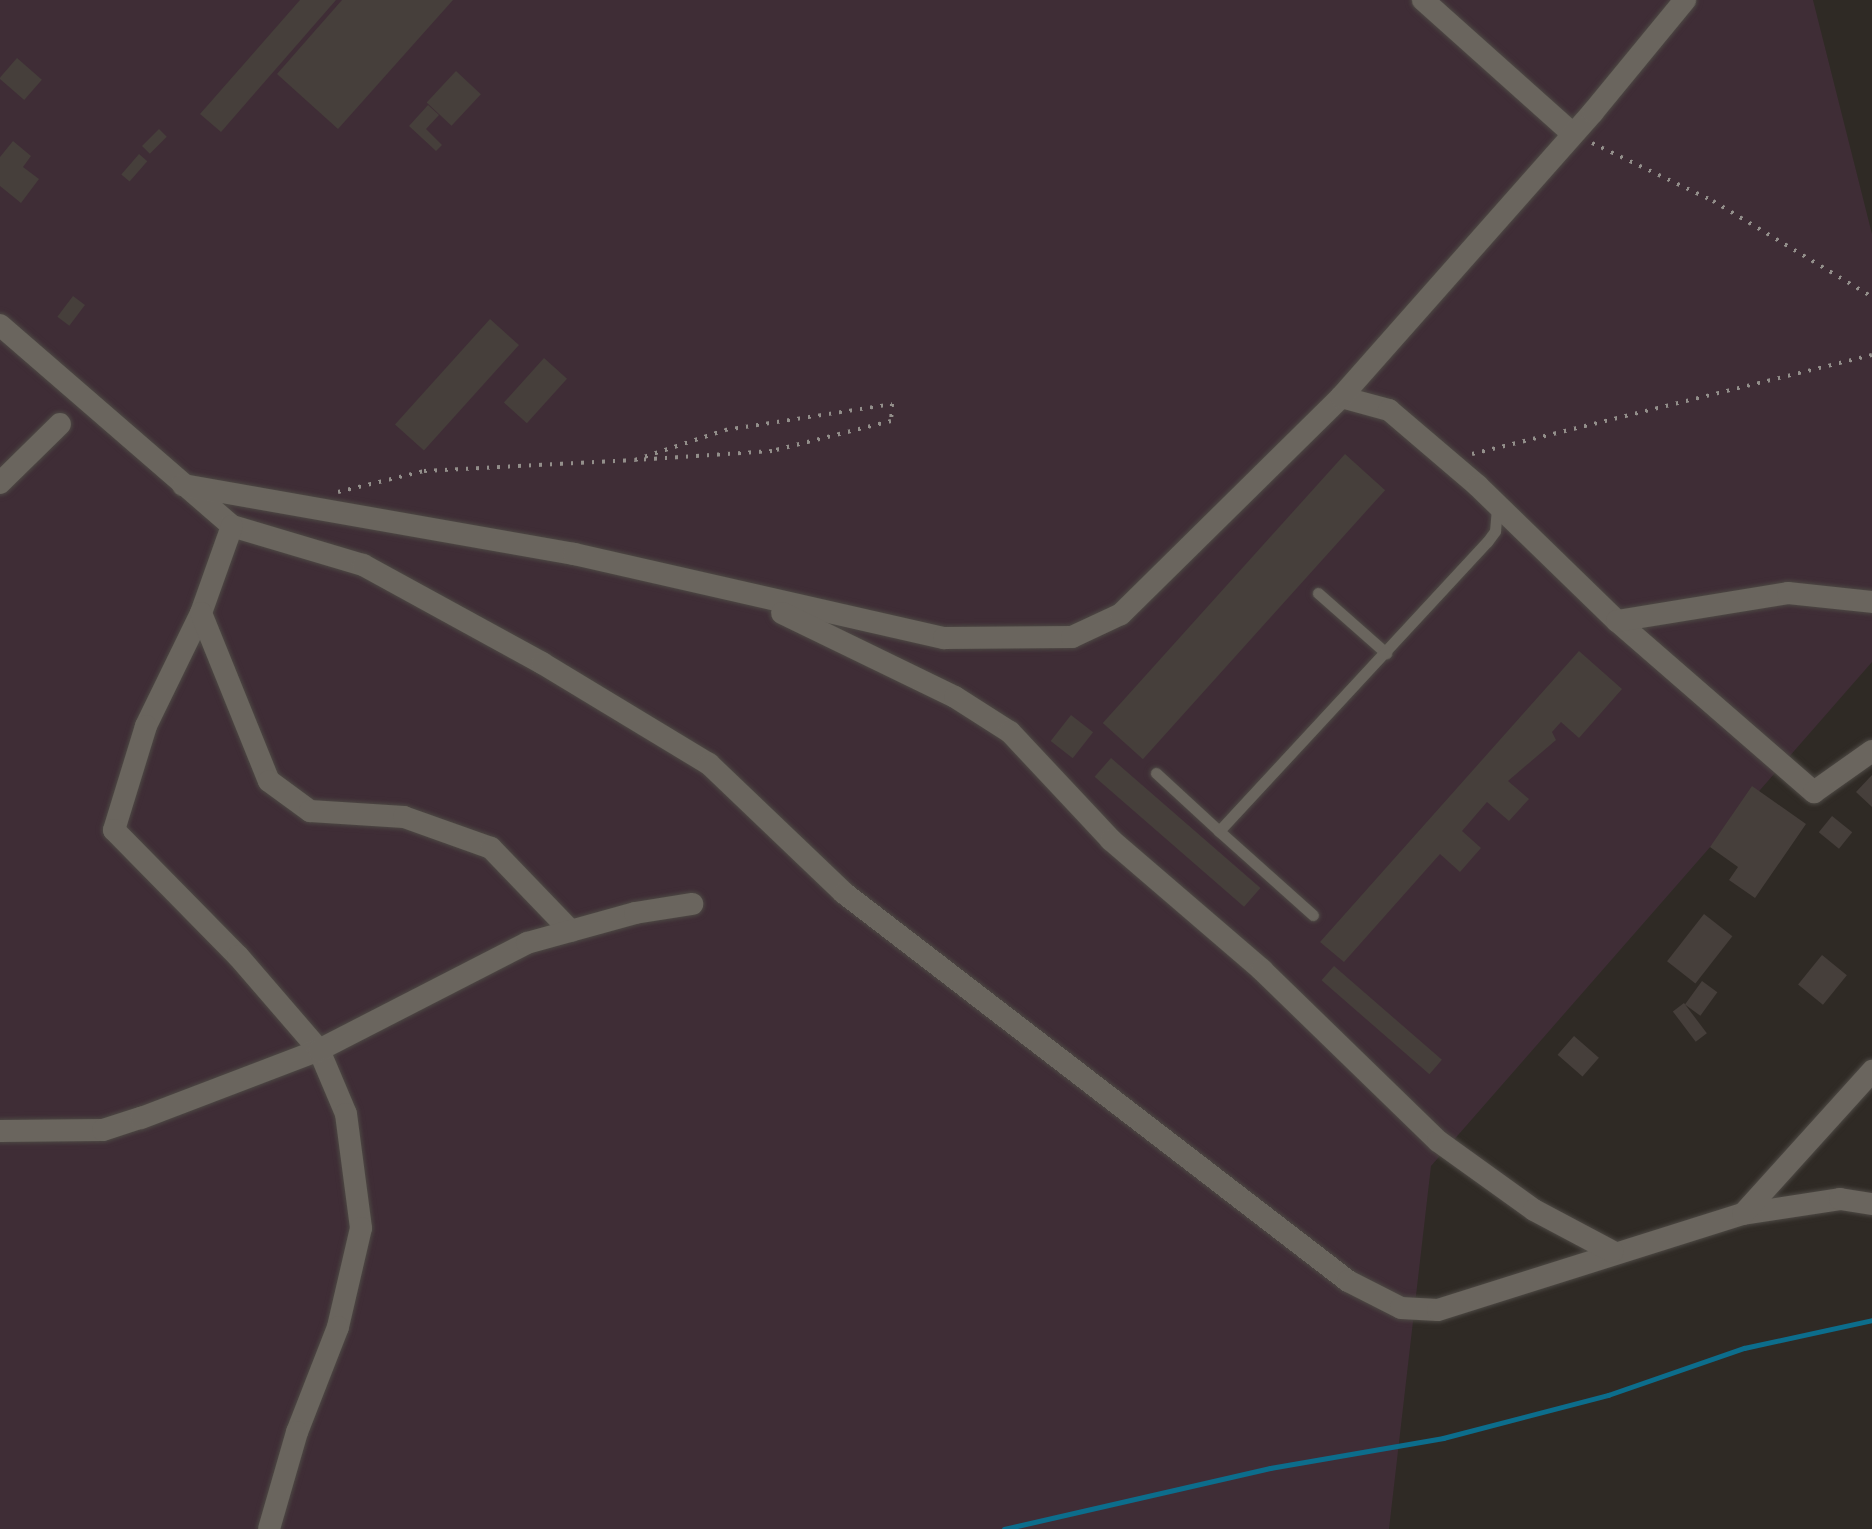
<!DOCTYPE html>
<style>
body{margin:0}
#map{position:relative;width:1872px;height:1529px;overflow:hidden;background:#2f2a25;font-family:Bitter,serif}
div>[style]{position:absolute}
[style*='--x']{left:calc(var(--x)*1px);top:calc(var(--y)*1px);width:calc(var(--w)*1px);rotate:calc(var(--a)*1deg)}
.industrial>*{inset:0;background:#3f2d36}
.stream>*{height:5px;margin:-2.5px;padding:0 2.5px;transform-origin:2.5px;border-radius:2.5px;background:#0c6d8c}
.building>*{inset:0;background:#463f3b;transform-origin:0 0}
.path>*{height:4px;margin-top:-2px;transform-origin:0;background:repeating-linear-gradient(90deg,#938f8b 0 2.5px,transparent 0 10.5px)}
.roads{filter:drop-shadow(0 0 2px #4d4944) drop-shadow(0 0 2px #4d4944)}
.lane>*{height:11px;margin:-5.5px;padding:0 5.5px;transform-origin:5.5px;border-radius:5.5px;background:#6a655e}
.street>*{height:22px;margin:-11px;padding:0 11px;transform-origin:11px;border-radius:11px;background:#6a655e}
span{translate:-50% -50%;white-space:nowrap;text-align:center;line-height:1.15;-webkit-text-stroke:8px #161311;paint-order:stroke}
</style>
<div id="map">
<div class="industrial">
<i style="clip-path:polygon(0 0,1813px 0,1872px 234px,1872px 662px,1431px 1166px,1389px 1529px,0 1529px)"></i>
</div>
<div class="stream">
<i style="--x:1004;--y:1529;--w:273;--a:-12.9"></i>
<i style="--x:1270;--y:1468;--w:176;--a:-9.8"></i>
<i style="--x:1443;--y:1438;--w:171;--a:-14.6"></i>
<i style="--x:1608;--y:1395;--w:144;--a:-19.1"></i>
<i style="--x:1744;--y:1348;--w:131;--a:-12.3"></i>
</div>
<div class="building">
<i style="clip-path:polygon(300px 0,336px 0,221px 132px,200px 114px)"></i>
<i style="clip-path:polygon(342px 0,453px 0,338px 129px,277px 74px)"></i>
<i style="left:17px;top:58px;width:33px;height:27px;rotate:41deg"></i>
<i style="left:456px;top:71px;width:34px;height:43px;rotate:43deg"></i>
<i style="clip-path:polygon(428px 105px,439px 115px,426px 129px,442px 145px,436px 151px,409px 126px)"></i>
<i style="left:159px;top:129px;width:11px;height:24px;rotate:45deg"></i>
<i style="clip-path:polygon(13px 141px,31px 156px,23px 167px,39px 179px,21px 203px,0 186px,0 157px)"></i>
<i style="left:139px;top:154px;width:11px;height:27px;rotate:41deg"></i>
<i style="left:73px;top:296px;width:15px;height:26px;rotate:37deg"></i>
<i style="left:490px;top:319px;width:39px;height:142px;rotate:42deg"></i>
<i style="left:544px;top:358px;width:31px;height:60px;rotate:42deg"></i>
<i style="left:1345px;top:454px;width:54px;height:362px;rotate:42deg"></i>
<i style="clip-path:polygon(1579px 651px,1622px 689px,1579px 738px,1561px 722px,1552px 732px,1556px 740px,1508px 781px,1529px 799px,1509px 821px,1487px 802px,1462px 831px,1481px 848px,1460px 872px,1440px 854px,1344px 962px,1320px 942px)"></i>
<i style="left:1071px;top:715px;width:28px;height:33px;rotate:38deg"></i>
<i style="left:1111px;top:758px;width:198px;height:25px;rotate:41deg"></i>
<i style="clip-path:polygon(1872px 775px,1872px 807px,1856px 792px)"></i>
<i style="clip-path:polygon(1752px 786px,1806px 824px,1755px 898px,1729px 880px,1738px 867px,1710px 847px)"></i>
<i style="left:1832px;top:816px;width:26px;height:21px;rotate:39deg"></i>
<i style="left:1704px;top:914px;width:36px;height:60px;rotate:38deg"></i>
<i style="left:1822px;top:955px;width:32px;height:38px;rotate:39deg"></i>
<i style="left:1334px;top:966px;width:143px;height:19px;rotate:41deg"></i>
<i style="left:1702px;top:981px;width:19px;height:29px;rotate:36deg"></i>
<i style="left:1684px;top:1003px;width:38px;height:14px;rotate:53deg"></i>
<i style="left:1574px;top:1036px;width:33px;height:25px;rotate:41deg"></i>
</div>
<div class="path">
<i style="--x:1592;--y:143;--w:134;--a:25.6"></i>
<i style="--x:1713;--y:201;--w:186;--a:31.1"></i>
<i style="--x:1472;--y:454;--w:412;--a:-13.9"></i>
<i style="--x:338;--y:492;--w:89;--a:-13.7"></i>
<i style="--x:424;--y:471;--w:211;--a:-3"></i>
<i style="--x:635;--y:460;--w:95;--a:-18.4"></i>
<i style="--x:725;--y:430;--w:169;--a:-8.8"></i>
<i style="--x:892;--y:404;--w:17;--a:93"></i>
<i style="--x:891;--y:421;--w:123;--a:165.9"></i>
<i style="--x:772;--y:451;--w:137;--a:176.2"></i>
</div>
<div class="roads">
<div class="lane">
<i style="--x:1318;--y:593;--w:91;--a:41.4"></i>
<i style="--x:1156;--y:773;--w:86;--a:42.6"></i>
<i style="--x:1219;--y:831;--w:394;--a:-47.2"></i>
<i style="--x:1487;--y:542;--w:14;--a:-54"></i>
<i style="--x:1495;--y:531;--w:22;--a:-85"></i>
<i style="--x:1219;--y:831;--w:126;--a:41.8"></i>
</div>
<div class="street">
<i style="--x:1423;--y:0;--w:201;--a:41.8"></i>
<i style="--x:0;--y:325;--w:307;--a:40.9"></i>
<i style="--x:232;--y:526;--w:137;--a:16.6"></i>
<i style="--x:363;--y:565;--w:204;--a:28.7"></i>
<i style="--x:542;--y:663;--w:195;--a:31.2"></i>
<i style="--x:709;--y:764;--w:187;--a:43.7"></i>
<i style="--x:844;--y:893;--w:636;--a:37.59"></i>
<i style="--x:1348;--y:1281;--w:59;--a:27"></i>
<i style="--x:1401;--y:1308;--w:37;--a:3"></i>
<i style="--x:1438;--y:1310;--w:320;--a:-17.5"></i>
<i style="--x:1743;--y:1214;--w:98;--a:-8.8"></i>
<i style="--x:1840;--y:1199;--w:32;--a:9"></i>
<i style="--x:1341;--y:397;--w:50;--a:15.2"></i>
<i style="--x:1389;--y:410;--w:117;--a:40.5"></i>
<i style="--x:1478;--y:486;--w:194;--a:44.2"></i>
<i style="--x:1617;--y:621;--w:261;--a:41"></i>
<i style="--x:1814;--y:792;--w:71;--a:-35.3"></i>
<i style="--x:0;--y:483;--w:84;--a:-44.5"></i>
<i style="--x:183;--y:485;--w:397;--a:10"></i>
<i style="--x:574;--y:554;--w:379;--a:12.8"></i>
<i style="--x:944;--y:638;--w:128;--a:-0.4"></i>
<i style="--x:1072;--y:637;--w:54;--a:-25.1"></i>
<i style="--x:1121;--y:614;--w:309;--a:-44.6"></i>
<i style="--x:1341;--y:397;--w:380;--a:-48.5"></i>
<i style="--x:1593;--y:112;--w:145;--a:-50.6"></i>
<i style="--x:232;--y:526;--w:92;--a:109.6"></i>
<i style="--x:201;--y:613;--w:126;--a:116"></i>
<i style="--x:146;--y:726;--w:109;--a:107.1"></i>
<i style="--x:114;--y:830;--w:177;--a:45.5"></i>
<i style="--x:238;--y:956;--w:124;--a:49.2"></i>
<i style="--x:319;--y:1050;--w:69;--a:67.1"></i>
<i style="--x:346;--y:1114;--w:115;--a:82.5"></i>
<i style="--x:361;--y:1228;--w:102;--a:103.1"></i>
<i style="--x:338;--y:1327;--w:113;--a:111.3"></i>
<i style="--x:297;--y:1432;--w:101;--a:106.1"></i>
<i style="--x:201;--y:613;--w:181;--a:68"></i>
<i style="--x:269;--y:781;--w:51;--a:36.2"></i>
<i style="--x:310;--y:811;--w:94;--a:3.7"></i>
<i style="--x:404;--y:817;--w:92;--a:19.6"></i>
<i style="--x:491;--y:848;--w:115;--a:46.1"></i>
<i style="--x:782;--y:613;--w:192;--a:25.9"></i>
<i style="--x:955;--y:697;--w:65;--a:32.5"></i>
<i style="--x:1010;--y:732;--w:148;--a:46.9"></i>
<i style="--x:1111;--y:840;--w:199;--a:40.7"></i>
<i style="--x:1262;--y:970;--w:245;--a:44.2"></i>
<i style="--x:1438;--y:1141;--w:118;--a:35.7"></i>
<i style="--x:1534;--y:1210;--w:89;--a:28"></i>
<i style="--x:1617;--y:621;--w:173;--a:-9.3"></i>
<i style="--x:1788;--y:593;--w:84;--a:6.1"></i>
<i style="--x:0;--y:1131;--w:103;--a:-0.6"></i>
<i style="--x:103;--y:1130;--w:40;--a:-18"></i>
<i style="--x:141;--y:1118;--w:191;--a:-20.9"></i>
<i style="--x:319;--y:1050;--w:234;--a:-27.2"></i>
<i style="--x:527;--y:943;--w:112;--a:-15.5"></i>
<i style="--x:635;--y:913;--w:58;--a:-9"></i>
<i style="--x:1743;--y:1214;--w:193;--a:-47.9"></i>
</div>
</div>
</div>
